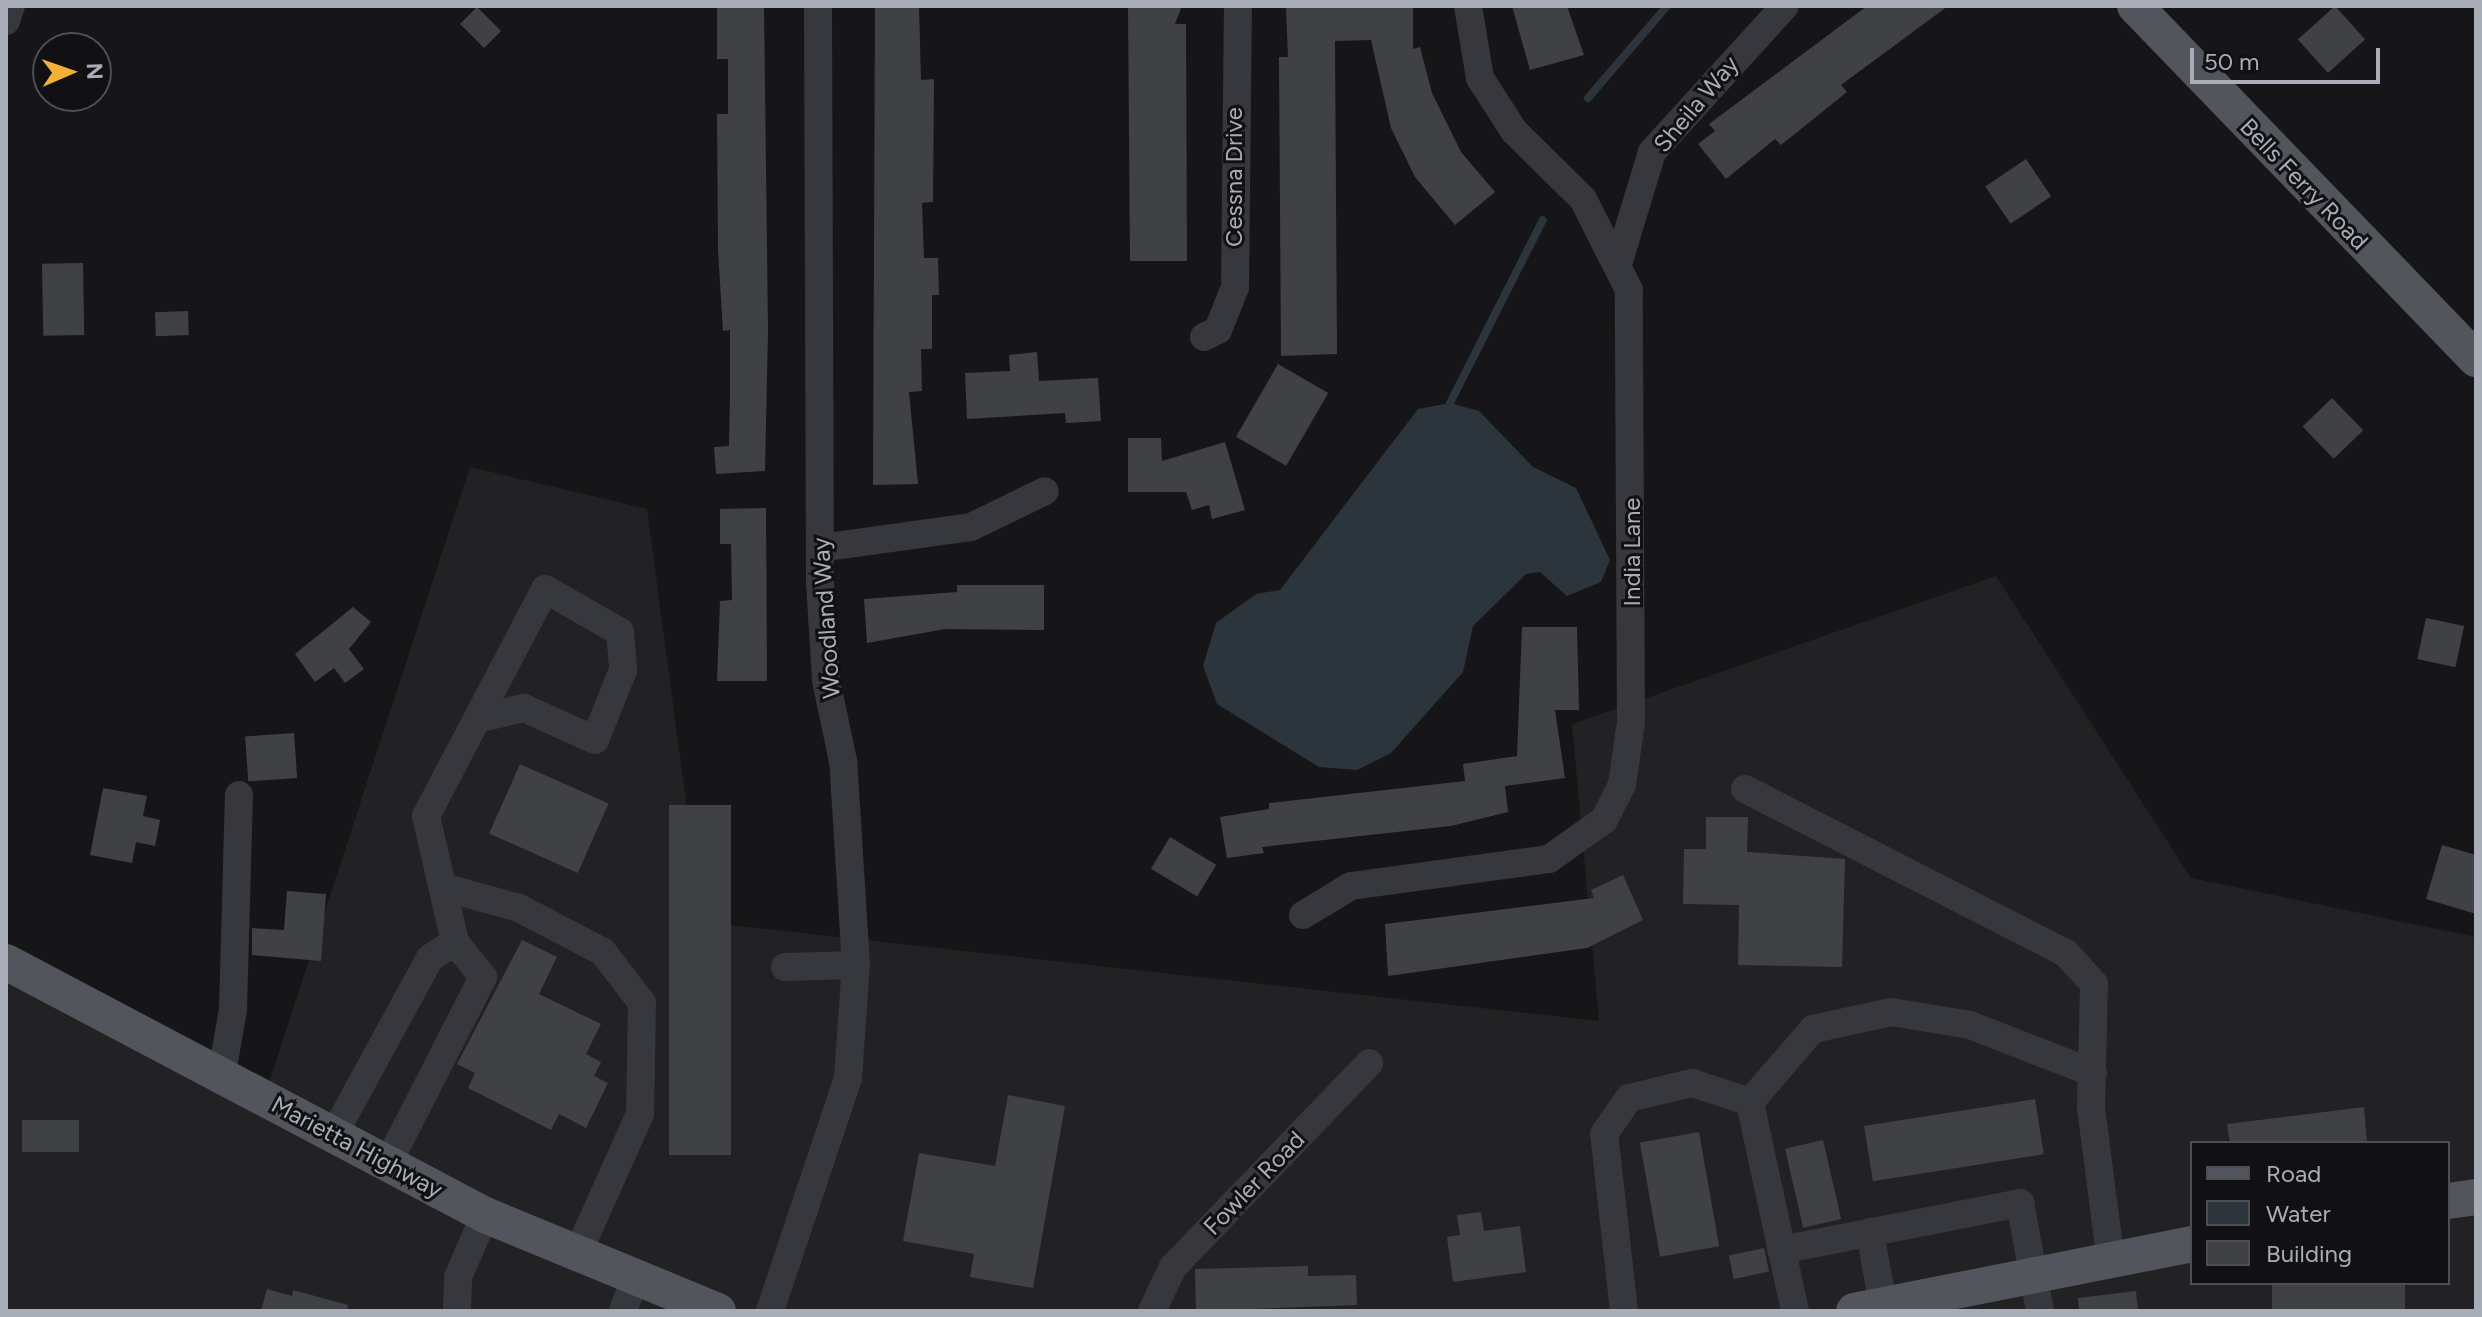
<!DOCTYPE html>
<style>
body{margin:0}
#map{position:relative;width:2482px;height:1317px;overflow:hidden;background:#161618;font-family:Figtree,sans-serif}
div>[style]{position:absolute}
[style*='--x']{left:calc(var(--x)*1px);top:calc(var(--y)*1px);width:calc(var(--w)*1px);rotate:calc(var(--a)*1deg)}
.built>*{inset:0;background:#222225}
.water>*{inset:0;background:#2c353c}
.stream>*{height:8px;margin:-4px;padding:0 4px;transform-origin:4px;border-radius:4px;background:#2c353c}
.building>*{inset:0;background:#404145;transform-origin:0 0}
.minor>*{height:28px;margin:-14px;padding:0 14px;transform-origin:14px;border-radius:14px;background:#37383d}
.major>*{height:36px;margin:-18px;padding:0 18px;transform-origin:18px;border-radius:18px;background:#53555c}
span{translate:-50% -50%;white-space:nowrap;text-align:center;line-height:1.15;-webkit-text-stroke:6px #111113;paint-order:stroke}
.street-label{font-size:24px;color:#a8adb8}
.frame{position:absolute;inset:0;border:8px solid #a8adb8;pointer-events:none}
.legend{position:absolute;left:2190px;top:1141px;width:260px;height:144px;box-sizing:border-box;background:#111113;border:2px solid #4d4f55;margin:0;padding:10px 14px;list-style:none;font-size:24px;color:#a8adb8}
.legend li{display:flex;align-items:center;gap:16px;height:40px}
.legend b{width:40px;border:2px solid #4d4f55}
.north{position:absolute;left:32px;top:32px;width:80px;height:80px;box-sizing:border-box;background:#111113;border:2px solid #4d4f55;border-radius:50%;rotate:88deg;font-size:22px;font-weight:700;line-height:32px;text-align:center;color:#a8adb8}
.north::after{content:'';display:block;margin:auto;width:28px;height:36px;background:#f2b134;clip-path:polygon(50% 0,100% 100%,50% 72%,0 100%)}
.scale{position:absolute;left:2190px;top:48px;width:190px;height:36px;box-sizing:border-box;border:4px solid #a8adb8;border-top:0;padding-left:10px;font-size:24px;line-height:28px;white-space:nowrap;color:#a8adb8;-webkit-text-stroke:6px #111113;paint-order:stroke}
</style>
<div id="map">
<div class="built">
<i style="clip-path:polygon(evenodd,470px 467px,647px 509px,702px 922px,1599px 1021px,1572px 724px,1996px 576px,2191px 878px,2476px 937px,2476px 1311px,6px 1311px,6px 967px,262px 1104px,470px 467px,2192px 1143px,2448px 1143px,2448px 1283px,2192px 1283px,2192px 1143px)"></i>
</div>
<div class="water">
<i style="clip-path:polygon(1450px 403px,1479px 411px,1533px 467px,1576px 488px,1610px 560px,1601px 582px,1567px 596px,1540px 572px,1526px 574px,1473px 626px,1463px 672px,1391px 753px,1357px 770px,1319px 767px,1217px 704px,1203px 666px,1216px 623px,1256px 594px,1280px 590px,1418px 409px)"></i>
</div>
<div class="stream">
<i style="--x:1588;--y:98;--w:121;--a:-49.3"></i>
<i style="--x:1450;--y:403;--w:205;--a:-63.1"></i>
</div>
<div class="building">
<i style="clip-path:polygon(717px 6px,764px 6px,768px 329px,765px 471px,716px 474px,714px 447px,729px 446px,730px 397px,730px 330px,723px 331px,718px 250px,717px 114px,728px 114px,728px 59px,717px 59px)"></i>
<i style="clip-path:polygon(875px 6px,919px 6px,921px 80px,934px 79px,933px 202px,922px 203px,924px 258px,938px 258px,939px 295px,932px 295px,932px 349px,921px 349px,922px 391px,909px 392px,918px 484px,873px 485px)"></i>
<i style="clip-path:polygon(1128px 6px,1182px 6px,1175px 24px,1186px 24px,1187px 261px,1130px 261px)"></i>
<i style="clip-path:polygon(1413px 6px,1413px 49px,1420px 47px,1432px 93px,1461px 152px,1495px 192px,1455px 225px,1415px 177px,1391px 128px,1371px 40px,1335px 41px,1337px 354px,1281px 356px,1279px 57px,1288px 57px,1286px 7px)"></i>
<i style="clip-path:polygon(1512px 6px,1567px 6px,1584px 55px,1530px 70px)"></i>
<i style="clip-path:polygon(1867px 6px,1948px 6px,1841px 85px,1847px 92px,1781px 145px,1775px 139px,1726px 179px,1698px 144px,1715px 131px,1709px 124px)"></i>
<i style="left:2335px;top:6px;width:45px;height:50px;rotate:48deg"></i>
<i style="left:477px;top:7px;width:34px;height:24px;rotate:45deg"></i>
<i style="left:2026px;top:159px;width:45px;height:49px;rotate:56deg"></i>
<i style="left:83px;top:263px;width:72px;height:41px;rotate:89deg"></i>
<i style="left:188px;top:311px;width:24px;height:33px;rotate:88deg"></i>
<i style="clip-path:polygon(1037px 352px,1039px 381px,1098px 378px,1101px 421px,1066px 423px,1065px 413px,967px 419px,965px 373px,1010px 371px,1009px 355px)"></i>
<i style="left:1278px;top:364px;width:58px;height:84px;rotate:30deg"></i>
<i style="left:2332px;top:398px;width:45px;height:41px;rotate:46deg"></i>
<i style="clip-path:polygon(1128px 438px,1161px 438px,1162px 461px,1225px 442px,1245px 510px,1212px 519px,1209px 505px,1192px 510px,1186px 492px,1128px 492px)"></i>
<i style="clip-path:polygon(766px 508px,767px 681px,717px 681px,720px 601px,732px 600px,731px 544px,720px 544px,720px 509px)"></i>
<i style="clip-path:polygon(957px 585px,1044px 585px,1044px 630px,945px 629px,867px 643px,864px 599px,957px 592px)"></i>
<i style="clip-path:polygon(353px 607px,371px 622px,349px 649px,364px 669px,345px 683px,334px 668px,315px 682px,295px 654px)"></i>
<i style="left:2426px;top:618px;width:39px;height:42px;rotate:12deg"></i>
<i style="clip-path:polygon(1522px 627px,1577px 627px,1579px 710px,1555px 710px,1565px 778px,1505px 786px,1508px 812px,1451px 826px,1262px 847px,1264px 853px,1227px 858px,1220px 817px,1269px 809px,1269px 803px,1465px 781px,1463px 764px,1517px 756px)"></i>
<i style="left:294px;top:733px;width:45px;height:49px;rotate:86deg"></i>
<i style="left:520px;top:764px;width:97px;height:76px;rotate:24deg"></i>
<i style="clip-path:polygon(103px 788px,147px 796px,143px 816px,160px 820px,155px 846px,136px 842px,132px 863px,90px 855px)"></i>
<i style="left:669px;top:805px;width:62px;height:350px"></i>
<i style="clip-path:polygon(1706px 817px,1748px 817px,1747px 852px,1845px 859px,1842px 967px,1738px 965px,1739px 905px,1683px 904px,1684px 849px,1706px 849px)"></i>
<i style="left:1170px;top:837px;width:54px;height:37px;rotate:31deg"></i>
<i style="clip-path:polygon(2442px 845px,2476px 855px,2476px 914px,2426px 899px)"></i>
<i style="clip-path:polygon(1623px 875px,1643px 920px,1587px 948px,1388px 976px,1385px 924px,1594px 898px,1591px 890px)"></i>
<i style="clip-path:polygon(287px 891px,326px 894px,321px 961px,252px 955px,252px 928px,284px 930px)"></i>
<i style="clip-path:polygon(522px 940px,557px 957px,539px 994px,601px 1024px,586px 1054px,601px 1062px,594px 1076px,608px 1083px,586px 1128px,559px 1114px,551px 1130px,468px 1088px,475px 1073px,457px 1064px)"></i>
<i style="clip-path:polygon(1008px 1095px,1065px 1106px,1033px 1288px,970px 1277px,974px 1254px,903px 1241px,919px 1153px,995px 1166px)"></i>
<i style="left:2035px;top:1099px;width:56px;height:173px;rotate:81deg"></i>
<i style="clip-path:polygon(2364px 1107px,2367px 1143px,2230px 1143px,2227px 1124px)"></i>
<i style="left:79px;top:1120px;width:32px;height:57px;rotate:90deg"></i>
<i style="left:1699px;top:1132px;width:116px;height:60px;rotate:80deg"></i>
<i style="left:1823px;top:1140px;width:81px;height:39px;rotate:77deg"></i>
<i style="clip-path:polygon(1481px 1212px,1484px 1231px,1520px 1226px,1526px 1272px,1453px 1282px,1447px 1237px,1460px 1235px,1457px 1215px)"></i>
<i style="left:1764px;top:1248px;width:24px;height:36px;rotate:78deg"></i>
<i style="clip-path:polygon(1308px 1266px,1308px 1276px,1356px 1275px,1357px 1305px,1196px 1311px,1195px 1269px)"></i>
<i style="left:2272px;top:1283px;width:133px;height:28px"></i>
<i style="clip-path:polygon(267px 1289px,292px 1296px,293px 1290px,348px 1305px,347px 1311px,261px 1311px)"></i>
<i style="clip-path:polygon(2136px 1291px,2138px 1311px,2079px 1311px,2078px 1298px)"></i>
</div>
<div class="minor">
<i style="--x:6;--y:21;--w:16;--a:-72"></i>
<i style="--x:1618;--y:264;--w:117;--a:-73.1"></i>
<i style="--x:1652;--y:152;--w:197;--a:-47.7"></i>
<i style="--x:1204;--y:337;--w:16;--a:-27"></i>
<i style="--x:1218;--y:330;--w:46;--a:-68.4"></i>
<i style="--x:1235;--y:287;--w:281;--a:-89.4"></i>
<i style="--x:820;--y:548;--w:152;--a:-7.9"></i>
<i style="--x:971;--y:527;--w:82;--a:-25.9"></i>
<i style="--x:1745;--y:789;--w:360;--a:27.1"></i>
<i style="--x:2066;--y:953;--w:42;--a:47.9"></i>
<i style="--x:2094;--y:984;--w:124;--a:91.4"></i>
<i style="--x:2091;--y:1108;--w:155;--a:82.6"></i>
<i style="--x:443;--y:887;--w:79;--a:15.4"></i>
<i style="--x:519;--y:908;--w:95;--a:27.6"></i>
<i style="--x:603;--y:952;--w:64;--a:52.6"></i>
<i style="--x:642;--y:1003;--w:111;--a:91"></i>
<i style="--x:640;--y:1114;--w:157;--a:114.1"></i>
<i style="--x:1303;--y:915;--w:56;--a:-31.1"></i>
<i style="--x:1351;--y:886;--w:200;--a:-7.8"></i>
<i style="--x:1549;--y:859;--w:67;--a:-35.3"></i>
<i style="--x:1604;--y:820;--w:39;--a:-63"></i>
<i style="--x:1622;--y:785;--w:64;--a:-81.9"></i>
<i style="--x:1631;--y:722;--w:432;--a:-90.3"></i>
<i style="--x:1629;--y:290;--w:102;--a:-116.8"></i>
<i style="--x:1583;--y:199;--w:97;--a:-135.4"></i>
<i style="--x:1514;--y:131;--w:63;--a:-122.7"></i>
<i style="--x:1480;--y:78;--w:73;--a:-99.5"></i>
<i style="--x:785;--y:967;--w:71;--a:-1.6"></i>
<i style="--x:222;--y:1073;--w:65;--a:-80.2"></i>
<i style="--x:233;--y:1009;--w:214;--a:-88.4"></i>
<i style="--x:334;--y:1134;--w:200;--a:-61.4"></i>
<i style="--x:430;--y:958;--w:30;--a:-33"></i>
<i style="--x:388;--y:1163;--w:209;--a:-62.9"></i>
<i style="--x:483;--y:977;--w:45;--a:-128.7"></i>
<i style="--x:455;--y:942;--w:129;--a:-103"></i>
<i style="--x:426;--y:816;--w:256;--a:-62.3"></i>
<i style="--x:545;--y:589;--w:86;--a:29.8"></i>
<i style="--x:620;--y:632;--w:38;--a:85"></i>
<i style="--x:623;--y:670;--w:75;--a:111.8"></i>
<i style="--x:595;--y:740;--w:78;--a:-155.7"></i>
<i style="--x:524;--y:708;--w:44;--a:166.9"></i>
<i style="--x:1870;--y:1232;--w:80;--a:80"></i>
<i style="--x:1781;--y:1250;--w:244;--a:-11.1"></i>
<i style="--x:2020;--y:1203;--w:110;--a:79.5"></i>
<i style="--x:457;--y:1311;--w:34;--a:-88"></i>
<i style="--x:458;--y:1277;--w:68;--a:-66.5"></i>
<i style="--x:623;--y:1311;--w:32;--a:-70"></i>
<i style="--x:770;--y:1311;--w:246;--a:-71.5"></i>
<i style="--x:848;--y:1078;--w:113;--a:-86"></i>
<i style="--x:856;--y:965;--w:204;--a:-93.6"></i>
<i style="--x:843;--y:761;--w:83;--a:-101.9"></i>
<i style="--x:826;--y:680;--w:97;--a:-93.5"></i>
<i style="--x:820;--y:583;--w:577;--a:-90.2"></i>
<i style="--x:1152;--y:1311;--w:49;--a:-64.5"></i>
<i style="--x:1173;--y:1267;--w:283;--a:-46.1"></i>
<i style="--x:1624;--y:1311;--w:178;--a:-96.4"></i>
<i style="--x:1604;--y:1134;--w:44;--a:-55.2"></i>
<i style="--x:1629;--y:1098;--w:65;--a:-13.4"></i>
<i style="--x:1692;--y:1083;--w:61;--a:18.1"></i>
<i style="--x:1795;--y:1311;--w:214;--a:-102.2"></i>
<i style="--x:1750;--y:1102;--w:96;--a:-49.2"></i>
<i style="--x:1813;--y:1029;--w:80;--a:-12.3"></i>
<i style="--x:1891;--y:1012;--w:80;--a:9.3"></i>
<i style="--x:1970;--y:1025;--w:132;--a:21.3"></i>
</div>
<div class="major">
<i style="--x:2135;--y:6;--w:491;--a:46"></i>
<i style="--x:6;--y:962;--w:542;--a:27.84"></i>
<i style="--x:485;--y:1215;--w:252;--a:22.4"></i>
<i style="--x:2448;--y:1201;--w:28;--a:-8"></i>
<i style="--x:1854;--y:1311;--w:345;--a:-11.2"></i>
</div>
<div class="street-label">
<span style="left:1696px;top:104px;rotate:-50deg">Sheila Way</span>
<span style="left:1234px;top:177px;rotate:-90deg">Cessna Drive</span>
<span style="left:2304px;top:184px;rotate:46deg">Bells Ferry Road</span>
<span style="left:1632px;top:552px;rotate:-90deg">India Lane</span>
<span style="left:826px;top:618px;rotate:-94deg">Woodland Way</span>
<span style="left:357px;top:1147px;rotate:28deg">Marietta Highway</span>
<span style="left:1254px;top:1183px;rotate:-46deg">Fowler Road</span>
</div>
<div class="frame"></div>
<ul class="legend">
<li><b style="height:10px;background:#53555c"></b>Road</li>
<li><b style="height:22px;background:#2c353c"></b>Water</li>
<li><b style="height:22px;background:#404145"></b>Building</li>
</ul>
<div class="north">N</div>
<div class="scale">50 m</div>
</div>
